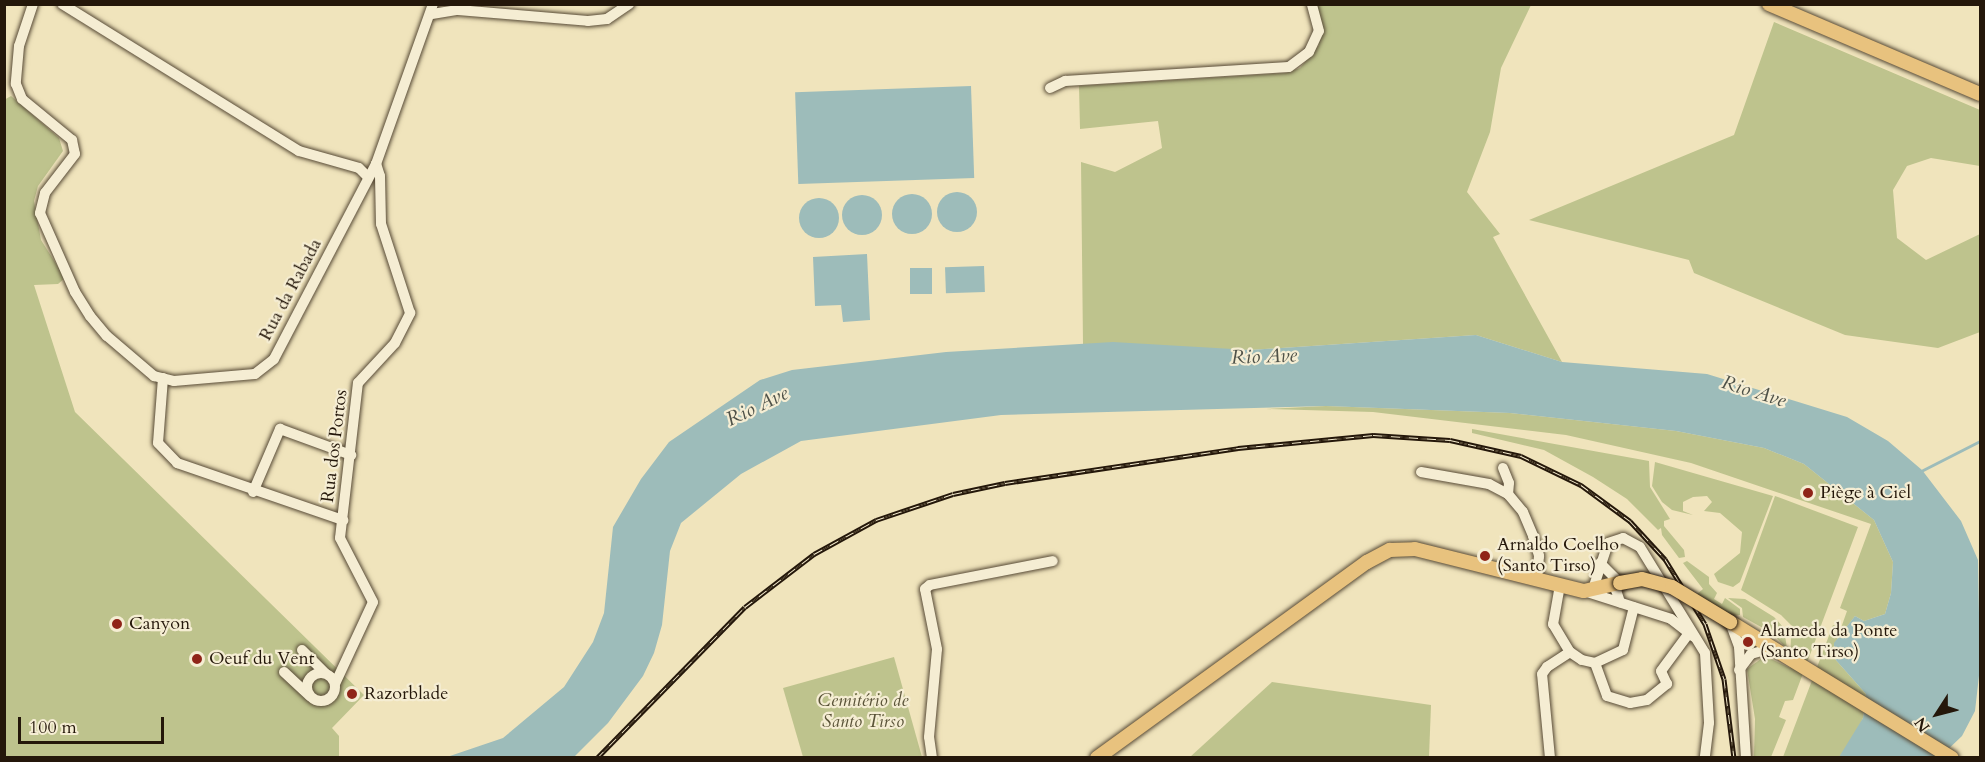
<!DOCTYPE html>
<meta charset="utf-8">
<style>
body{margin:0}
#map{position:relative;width:1985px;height:762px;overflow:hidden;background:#f0e4bc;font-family:Cardo,serif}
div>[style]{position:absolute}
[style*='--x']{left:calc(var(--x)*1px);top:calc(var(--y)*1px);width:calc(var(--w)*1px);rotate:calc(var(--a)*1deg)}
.green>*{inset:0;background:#bec38d}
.water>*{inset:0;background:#9dbcba;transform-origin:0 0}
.round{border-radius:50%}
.stream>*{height:3px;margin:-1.5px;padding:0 1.5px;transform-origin:1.5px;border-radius:1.5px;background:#9dbcba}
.roads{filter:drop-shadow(0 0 2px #574a36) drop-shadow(0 0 2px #574a36)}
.minor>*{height:10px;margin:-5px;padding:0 5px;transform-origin:5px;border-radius:5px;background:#f5edd3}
.minor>.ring{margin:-5px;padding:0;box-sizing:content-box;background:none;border:10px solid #f5edd3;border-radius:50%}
.major>*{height:14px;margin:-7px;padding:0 7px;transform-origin:7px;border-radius:7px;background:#e8c27e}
.rail>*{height:5px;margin-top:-2.5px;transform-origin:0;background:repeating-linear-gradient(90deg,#f5edd3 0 9px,#24170a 0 18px);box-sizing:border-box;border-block:2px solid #24170a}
.bridges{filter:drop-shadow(0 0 2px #24170a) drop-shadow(0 0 2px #24170a)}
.major-bridge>*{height:14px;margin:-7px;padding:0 7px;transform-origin:7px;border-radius:7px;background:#e8c27e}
.dots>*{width:16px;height:16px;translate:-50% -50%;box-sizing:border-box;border:3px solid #f5edd3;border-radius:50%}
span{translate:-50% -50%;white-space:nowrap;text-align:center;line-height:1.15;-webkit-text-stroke:4.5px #f5edd3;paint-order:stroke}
.street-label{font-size:18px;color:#24170a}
.poi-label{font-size:18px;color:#24170a}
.left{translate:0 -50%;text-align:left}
.park-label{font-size:18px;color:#5a5338;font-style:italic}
.water-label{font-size:20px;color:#4e5148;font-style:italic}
.frame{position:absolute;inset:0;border:6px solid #24170a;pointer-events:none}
.north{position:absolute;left:1907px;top:684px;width:60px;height:60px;-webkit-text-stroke:4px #f5edd3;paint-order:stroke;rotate:234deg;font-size:16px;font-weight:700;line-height:24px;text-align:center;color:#24170a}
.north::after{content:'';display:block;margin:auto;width:21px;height:27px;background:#24170a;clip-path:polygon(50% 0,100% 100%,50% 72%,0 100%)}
.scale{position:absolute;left:18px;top:717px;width:146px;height:27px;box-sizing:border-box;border:3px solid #24170a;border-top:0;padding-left:8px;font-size:18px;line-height:21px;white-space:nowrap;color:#24170a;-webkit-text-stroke:4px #f5edd3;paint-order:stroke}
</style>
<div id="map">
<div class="green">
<i style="clip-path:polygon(1317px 5px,1531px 5px,1501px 68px,1490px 132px,1467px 192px,1500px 234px,1493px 237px,1562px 362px,1476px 335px,1250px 350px,1083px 344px,1081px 162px,1115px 172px,1162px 148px,1158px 121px,1080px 129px,1079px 86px,1286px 73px,1300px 68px,1319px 45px)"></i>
<i style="clip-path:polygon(1774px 22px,1980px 110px,1980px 166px,1931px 158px,1907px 166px,1893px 190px,1897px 238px,1926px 260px,1980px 234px,1980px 332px,1938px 348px,1845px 335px,1694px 273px,1689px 260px,1529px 220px,1734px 135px)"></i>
<i style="clip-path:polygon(11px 96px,59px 138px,63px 151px,38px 186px,34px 201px,41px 240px,65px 278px,58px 284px,34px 285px,75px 412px,364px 695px,332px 728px,339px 736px,339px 757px,5px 758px,4px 100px)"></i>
<i style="clip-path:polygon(1326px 406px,1510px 413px,1676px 431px,1764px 448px,1804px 464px,1874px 520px,1893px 562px,1891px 593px,1885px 614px,1864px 621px,1855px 616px,1834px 644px,1834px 658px,1866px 694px,1863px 718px,1852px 741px,1839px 757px,1783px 757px,1833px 625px,1841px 628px,1847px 611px,1840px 608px,1871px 524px,1691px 463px,1566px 435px,1373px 412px,1266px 409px)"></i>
<i style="clip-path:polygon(1472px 429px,1649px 461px,1650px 487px,1670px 519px,1664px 521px,1664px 526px,1684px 550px,1685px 557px,1679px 558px,1662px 535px,1661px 528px,1658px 530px,1627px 499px,1593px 477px,1544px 450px,1472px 433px)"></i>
<i style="clip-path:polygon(1655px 462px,1773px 496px,1740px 582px,1733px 587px,1718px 582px,1714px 574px,1740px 553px,1742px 532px,1720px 513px,1704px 511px,1712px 502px,1707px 496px,1693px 497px,1683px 502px,1683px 511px,1693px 515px,1672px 510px,1662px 502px,1652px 486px)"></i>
<i style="clip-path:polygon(1775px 496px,1858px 527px,1793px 700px,1785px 701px,1779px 717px,1786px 720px,1771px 757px,1754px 757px,1755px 719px,1747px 669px,1765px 656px,1790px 668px,1791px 635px,1796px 630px,1781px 615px,1741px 590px)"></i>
<i style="clip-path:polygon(1687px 561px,1709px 577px,1709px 584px,1717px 593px,1714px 599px,1722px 604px,1725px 598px,1740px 609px,1740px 615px,1732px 616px,1697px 594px,1703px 589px,1683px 563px)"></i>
<i style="clip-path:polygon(1728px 598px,1745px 599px,1774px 617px,1784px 628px,1787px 649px,1772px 633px,1743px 617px,1742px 608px)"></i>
<i style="clip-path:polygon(894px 657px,922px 757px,803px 757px,783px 688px)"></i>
<i style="clip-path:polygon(1272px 682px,1431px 705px,1429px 757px,1190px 757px)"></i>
</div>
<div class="water">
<i style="left:971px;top:86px;width:92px;height:176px;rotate:88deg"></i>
<i class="round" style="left:937px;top:192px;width:40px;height:40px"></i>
<i class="round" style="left:892px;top:194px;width:40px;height:40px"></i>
<i class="round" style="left:842px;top:195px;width:40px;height:40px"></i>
<i class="round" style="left:799px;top:198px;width:40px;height:40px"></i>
<i style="clip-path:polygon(867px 254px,870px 320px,843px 322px,841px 305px,815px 306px,813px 257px)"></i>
<i style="left:984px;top:266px;width:26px;height:39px;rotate:88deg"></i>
<i style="left:910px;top:268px;width:22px;height:26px"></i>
<i style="clip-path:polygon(1476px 335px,1562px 362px,1707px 374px,1847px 417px,1888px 441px,1922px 470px,1961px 521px,1978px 560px,1980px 667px,1975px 711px,1962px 736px,1940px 757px,1839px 757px,1863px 718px,1866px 694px,1834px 658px,1834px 643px,1855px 616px,1864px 621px,1885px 614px,1891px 593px,1893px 562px,1874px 520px,1804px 464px,1764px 448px,1676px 431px,1510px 413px,1326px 406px,1001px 415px,801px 441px,741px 474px,681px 523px,670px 551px,662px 625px,654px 653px,643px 676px,608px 723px,574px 757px,444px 758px,503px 738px,564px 687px,593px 642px,604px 613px,613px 527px,641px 479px,669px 442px,760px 380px,792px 370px,946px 352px,1113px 342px,1250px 350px)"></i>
</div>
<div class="stream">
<i style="--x:1921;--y:471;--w:66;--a:-27"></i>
</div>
<div class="roads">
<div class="minor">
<i style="--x:33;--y:4;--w:44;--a:108.4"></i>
<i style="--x:19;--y:46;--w:38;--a:95"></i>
<i style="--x:16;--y:84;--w:16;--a:68"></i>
<i style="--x:22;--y:99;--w:65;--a:39.4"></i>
<i style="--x:72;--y:140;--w:14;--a:78"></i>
<i style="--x:75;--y:154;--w:49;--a:127.6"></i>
<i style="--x:45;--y:193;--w:21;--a:104"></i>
<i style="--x:40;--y:213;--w:86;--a:66.1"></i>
<i style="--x:75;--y:292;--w:28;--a:58"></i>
<i style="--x:90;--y:316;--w:26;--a:50"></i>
<i style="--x:107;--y:336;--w:62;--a:40.4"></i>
<i style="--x:154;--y:376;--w:21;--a:14"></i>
<i style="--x:174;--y:381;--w:81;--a:-4.9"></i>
<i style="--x:255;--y:374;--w:24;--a:-38"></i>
<i style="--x:274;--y:359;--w:220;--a:-62.4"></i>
<i style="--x:376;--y:164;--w:170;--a:-70.4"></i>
<i style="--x:62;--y:4;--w:279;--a:31.8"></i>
<i style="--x:299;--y:151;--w:62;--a:15.8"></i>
<i style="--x:359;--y:168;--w:13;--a:45"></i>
<i style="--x:432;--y:14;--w:26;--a:-9"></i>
<i style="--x:458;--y:10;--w:130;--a:4.8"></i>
<i style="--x:588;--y:21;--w:19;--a:-6"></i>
<i style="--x:607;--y:19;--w:27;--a:-34"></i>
<i style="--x:1050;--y:88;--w:17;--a:-25"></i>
<i style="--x:1065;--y:81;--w:224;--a:-3.6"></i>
<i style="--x:1289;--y:67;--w:25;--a:-37"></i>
<i style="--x:1309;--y:52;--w:23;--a:-65"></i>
<i style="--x:1319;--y:31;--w:28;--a:-105"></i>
<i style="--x:163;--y:378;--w:65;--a:94.4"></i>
<i style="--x:158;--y:443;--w:28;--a:46"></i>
<i style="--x:177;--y:463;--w:176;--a:19"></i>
<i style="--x:1503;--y:468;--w:16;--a:68"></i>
<i style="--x:1509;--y:483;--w:11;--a:95"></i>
<i style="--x:1421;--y:472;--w:69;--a:10"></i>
<i style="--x:1489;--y:484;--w:21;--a:28"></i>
<i style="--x:1508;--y:494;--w:23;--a:50"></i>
<i style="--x:1523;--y:512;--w:26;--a:67"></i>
<i style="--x:1533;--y:536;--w:21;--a:73"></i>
<i style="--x:1539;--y:556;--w:23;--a:95"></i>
<i style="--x:253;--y:492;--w:69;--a:-66.8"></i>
<i style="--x:280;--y:429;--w:76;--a:20.1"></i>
<i style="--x:1600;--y:563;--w:28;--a:45"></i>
<i style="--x:1620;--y:583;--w:8;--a:120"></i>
<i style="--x:1616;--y:590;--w:13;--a:72"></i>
<i style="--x:1560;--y:585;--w:40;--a:100"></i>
<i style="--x:1553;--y:624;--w:33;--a:59"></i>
<i style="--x:1570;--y:652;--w:14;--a:34"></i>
<i style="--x:1582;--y:660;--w:13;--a:13"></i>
<i style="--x:1595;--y:663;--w:31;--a:-25"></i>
<i style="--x:1623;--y:650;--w:44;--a:-75.7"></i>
<i style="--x:1593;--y:589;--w:48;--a:-71.9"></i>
<i style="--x:1608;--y:543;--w:16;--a:-18"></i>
<i style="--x:1623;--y:538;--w:19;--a:28"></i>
<i style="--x:1640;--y:547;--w:124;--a:58.5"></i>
<i style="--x:1705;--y:653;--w:70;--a:86.7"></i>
<i style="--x:1709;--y:723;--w:35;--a:97"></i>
<i style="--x:1584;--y:591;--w:91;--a:17.8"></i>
<i style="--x:1671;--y:619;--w:29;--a:38"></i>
<i style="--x:1730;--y:622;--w:27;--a:70"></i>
<i style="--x:1739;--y:647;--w:111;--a:86.4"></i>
<i style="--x:302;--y:650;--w:33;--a:45"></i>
<i style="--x:1595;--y:663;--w:35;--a:70"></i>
<i style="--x:1607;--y:696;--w:24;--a:17"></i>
<i style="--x:1630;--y:703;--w:17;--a:-10"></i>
<i style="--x:1647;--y:700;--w:26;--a:-39"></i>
<i style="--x:1667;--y:684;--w:14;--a:-115"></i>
<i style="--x:1661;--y:671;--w:47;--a:-53.6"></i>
<i style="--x:1739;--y:670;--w:20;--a:-53"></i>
<i style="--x:1751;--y:654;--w:22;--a:-16"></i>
<i style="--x:284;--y:672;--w:35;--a:43"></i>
<i class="ring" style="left:307px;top:673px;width:18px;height:18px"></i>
<i style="--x:335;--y:684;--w:90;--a:-65.1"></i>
<i style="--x:373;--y:602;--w:72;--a:-117.3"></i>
<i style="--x:340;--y:538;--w:156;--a:-83.4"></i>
<i style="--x:358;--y:383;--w:54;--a:-47.2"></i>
<i style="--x:395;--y:343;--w:34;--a:-63"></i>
<i style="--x:410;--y:313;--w:94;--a:-108"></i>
<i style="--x:381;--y:224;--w:48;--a:-91.2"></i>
<i style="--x:380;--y:176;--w:13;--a:-108"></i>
<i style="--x:932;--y:758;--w:21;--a:-98"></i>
<i style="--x:929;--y:737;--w:88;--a:-84.8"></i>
<i style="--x:937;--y:649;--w:61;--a:-101.3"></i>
<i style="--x:925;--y:589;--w:6;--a:-39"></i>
<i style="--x:930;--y:585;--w:125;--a:-11"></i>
<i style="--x:1550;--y:758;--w:84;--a:-95.4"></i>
<i style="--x:1542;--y:674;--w:9;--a:-54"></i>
<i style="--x:1547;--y:667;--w:27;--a:-33"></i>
</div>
<div class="major">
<i style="--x:1769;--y:4;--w:229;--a:23.1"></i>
<i style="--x:1730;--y:622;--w:260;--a:31.5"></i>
<i style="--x:1097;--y:758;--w:334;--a:-36"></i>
<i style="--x:1367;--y:562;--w:26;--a:-28"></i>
<i style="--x:1390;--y:550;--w:25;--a:-2"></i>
<i style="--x:1415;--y:549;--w:174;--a:14"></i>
<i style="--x:1584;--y:591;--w:37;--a:-13"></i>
</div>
</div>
<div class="rail">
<i style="--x:597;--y:758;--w:211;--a:-45.6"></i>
<i style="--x:745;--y:607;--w:87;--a:-37.5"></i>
<i style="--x:814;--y:554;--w:71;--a:-28.7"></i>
<i style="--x:876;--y:520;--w:81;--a:-18.7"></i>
<i style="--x:953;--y:494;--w:53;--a:-11.9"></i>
<i style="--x:1005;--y:483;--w:236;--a:-8.5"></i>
<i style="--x:1238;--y:448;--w:136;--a:-5.5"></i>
<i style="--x:1373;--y:435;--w:77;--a:3.7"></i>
<i style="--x:1450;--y:440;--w:73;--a:12.7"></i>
<i style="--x:1521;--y:456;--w:67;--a:25.8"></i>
<i style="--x:1581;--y:485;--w:61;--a:36.3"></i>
<i style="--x:1630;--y:521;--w:52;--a:47.4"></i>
<i style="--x:1665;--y:559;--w:76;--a:58.4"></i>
<i style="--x:1705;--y:624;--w:58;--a:70.9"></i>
<i style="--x:1724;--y:679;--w:80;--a:82.8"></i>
</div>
<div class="bridges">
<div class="major-bridge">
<i style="--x:1620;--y:583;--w:22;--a:-10"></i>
<i style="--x:1642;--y:579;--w:31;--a:15"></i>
<i style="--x:1672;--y:587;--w:68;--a:31.1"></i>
</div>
</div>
<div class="dots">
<i style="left:1808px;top:493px;background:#8f2418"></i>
<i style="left:1485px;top:556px;background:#8f2418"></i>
<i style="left:117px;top:624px;background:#8f2418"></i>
<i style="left:1748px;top:642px;background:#8f2418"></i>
<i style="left:197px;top:659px;background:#8f2418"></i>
<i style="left:352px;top:694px;background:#8f2418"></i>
</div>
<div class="street-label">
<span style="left:291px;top:290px;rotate:-62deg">Rua da Rabada</span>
<span style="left:335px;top:446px;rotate:-83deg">Rua dos Portos</span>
</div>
<div class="poi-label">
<span class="left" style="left:1820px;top:493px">Piège à Ciel</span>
<span class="left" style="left:1497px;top:556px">Arnaldo Coelho<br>(Santo Tirso)</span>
<span class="left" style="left:129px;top:624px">Canyon</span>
<span class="left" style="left:1760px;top:642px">Alameda da Ponte<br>(Santo Tirso)</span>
<span class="left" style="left:209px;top:659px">Oeuf du Vent</span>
<span class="left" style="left:364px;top:694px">Razorblade</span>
</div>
<div class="park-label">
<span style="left:863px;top:712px">Cemitério de<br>Santo Tirso</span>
</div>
<div class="water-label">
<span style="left:1264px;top:356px;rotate:-2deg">Rio Ave</span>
<span style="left:1754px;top:391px;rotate:17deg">Rio Ave</span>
<span style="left:757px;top:406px;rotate:-26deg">Rio Ave</span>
</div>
<div class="frame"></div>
<div class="north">N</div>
<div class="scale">100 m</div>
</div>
